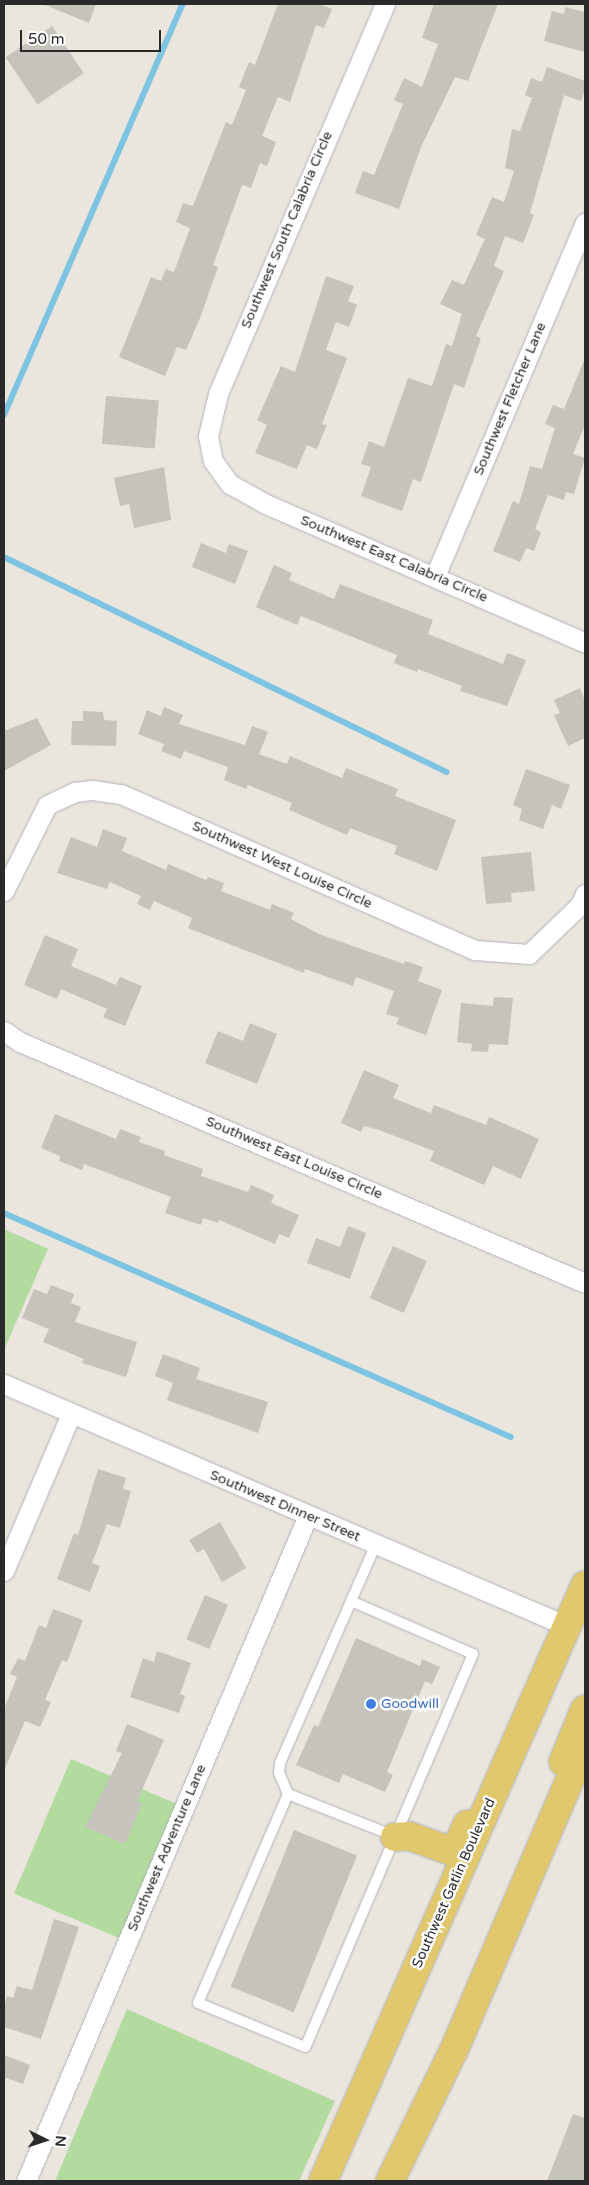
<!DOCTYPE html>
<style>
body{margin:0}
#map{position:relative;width:589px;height:2185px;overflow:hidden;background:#eae5dd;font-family:"Varela Round",sans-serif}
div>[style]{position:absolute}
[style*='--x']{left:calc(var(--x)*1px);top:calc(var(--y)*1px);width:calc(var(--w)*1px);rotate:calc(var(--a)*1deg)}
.green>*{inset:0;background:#b3dba0;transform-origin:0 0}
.stream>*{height:5.5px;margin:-2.75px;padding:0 2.75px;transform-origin:2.75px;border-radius:2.75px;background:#7cc4e1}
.building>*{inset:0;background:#c6c3bc;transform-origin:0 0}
.roads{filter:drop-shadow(0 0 1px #b1b3bc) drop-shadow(0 0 1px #b1b3bc)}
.lane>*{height:10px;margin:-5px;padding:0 5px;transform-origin:5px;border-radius:5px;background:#fff}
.street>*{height:19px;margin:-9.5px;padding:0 9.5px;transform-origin:9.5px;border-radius:9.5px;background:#fff}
.primary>*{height:28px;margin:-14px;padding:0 14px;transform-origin:14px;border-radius:14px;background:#e1c86c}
.dots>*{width:14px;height:14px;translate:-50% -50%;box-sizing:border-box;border:2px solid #fff;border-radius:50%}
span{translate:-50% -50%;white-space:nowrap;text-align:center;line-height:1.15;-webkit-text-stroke:5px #fff;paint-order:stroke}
.street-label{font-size:14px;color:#2a2a2a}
.shop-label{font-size:14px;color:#366cbe}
.left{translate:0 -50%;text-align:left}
.frame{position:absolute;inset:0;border:5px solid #2a2a2a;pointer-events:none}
.north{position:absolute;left:20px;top:2115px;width:50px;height:50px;-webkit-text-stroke:4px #fff;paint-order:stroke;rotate:94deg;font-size:14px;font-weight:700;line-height:20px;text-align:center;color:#2a2a2a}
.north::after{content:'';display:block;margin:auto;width:18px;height:22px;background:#2a2a2a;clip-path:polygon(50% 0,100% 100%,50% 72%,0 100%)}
.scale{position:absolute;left:20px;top:30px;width:141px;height:22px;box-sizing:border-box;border:2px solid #2a2a2a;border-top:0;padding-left:6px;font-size:15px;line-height:18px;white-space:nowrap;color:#2a2a2a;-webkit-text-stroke:4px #fff;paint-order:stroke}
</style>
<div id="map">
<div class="green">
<i style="clip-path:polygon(4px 1229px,48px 1249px,4px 1350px)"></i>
<i style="left:71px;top:1759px;width:116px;height:146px;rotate:23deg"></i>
<i style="clip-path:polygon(127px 2009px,335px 2101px,299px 2181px,55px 2181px)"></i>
</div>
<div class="stream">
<i style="--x:4;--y:415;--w:448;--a:-66.5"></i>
<i style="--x:4;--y:557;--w:492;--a:25.9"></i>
<i style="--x:4;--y:1213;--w:554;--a:23.84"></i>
</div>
<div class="building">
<i style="clip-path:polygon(43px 4px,96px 4px,89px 23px)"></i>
<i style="clip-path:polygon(278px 4px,319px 4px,332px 9px,324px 28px,316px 25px,290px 102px,278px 97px,262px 136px,276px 142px,267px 166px,260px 163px,251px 188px,242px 185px,213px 265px,218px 267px,200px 318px,186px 350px,177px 347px,165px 376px,119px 357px,151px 277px,161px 281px,166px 269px,174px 272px,190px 228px,176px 222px,183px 203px,193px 206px,226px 122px,232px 125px,246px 90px,239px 87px,249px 62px,255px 65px)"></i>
<i style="clip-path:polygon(434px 4px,498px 4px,468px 81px,455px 77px,421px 147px,399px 209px,355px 193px,363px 171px,374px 175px,403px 104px,394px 100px,404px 78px,422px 87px,438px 44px,422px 38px)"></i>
<i style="clip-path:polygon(565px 7px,585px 12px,585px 52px,544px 41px,552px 11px,564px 14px)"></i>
<i style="left:52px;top:26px;width:57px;height:56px;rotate:56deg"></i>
<i style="clip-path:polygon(547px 67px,585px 81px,585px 90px,581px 101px,564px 95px,530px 213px,534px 215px,523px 243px,505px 236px,494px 266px,504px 271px,476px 336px,481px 338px,464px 388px,454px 384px,421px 482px,413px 479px,402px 511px,361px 496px,371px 467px,361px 464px,369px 441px,384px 447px,408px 378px,432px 386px,446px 344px,452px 346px,462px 314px,440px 304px,452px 280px,464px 285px,485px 239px,476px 235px,492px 197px,504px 202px,514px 171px,505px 168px,512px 129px,520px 131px,532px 98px,525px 95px,531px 78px,542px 82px)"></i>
<i style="clip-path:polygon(326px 276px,354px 286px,348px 301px,357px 305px,349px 327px,336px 322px,326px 350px,347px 358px,322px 424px,327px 425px,317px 449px,307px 445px,297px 469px,255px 453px,267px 425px,257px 420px,281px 366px,295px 372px)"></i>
<i style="clip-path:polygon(585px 358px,585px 425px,573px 454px,585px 458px,574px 494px,566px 492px,564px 500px,548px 495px,535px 529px,541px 532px,534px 551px,526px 548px,520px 562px,493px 551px,513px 501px,519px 504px,530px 466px,542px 469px,555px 428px,545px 424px,553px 405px,564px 409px)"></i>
<i style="left:106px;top:396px;width:53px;height:48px;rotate:5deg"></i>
<i style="clip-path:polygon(164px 467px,171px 520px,134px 528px,129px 504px,120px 506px,114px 478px)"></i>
<i style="clip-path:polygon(201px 543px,226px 553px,229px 544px,248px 551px,235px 584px,192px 567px)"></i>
<i style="clip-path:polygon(274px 565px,292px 573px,289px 580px,334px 599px,340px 584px,433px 620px,428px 634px,503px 664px,507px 653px,526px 660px,507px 706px,460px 691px,462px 686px,418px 669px,417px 672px,394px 663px,397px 655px,301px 616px,297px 625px,256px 607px)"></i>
<i style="clip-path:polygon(580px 688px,585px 701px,585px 738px,568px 746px,554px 715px,560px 713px,554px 700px)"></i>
<i style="clip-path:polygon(164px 707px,183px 715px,179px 724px,245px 745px,252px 726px,268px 732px,259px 754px,287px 764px,290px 756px,342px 778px,346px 768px,398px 789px,395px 796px,456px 820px,437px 871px,394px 854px,397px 846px,350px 828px,347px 835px,289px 810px,292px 803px,248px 785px,246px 789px,224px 780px,228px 767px,184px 751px,181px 759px,161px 751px,164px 744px,138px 734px,147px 710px,161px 716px)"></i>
<i style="clip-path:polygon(83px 711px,103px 712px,104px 720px,117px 721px,116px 746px,71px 745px,72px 721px,83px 721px)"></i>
<i style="clip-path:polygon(37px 718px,51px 745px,4px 771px,4px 731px)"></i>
<i style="clip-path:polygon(526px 769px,570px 785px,561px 809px,552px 805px,543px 829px,519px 820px,522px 809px,513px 805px)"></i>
<i style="clip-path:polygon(103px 829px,127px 838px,122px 851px,166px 870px,168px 864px,206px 880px,208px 877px,224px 883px,221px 891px,270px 910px,272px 904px,294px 913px,291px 919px,319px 934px,404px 964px,405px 961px,423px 967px,418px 981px,442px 990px,426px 1035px,396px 1024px,399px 1018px,386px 1014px,394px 991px,356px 977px,353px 986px,305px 969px,304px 973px,188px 928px,192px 918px,154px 901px,150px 910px,137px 904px,141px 896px,110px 882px,107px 889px,57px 873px,71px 837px,97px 847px)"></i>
<i style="clip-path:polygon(531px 852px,535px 891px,511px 893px,512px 902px,486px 904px,481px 857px)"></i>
<i style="clip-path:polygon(45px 935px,78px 949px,71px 966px,116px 985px,120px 977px,142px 986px,125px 1026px,103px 1017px,107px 1009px,61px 989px,57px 999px,24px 985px)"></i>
<i style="clip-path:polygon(494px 997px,513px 998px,508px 1045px,489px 1044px,488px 1052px,471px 1051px,472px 1044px,457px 1042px,461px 1003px,493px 1006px)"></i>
<i style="clip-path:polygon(250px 1023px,277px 1034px,257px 1084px,205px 1063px,218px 1031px,243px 1041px)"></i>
<i style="clip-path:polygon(364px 1070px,399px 1085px,393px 1098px,431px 1113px,434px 1105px,486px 1125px,489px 1117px,539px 1139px,521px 1179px,493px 1166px,484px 1185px,430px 1161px,434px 1151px,379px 1130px,364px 1126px,361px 1132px,341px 1123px)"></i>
<i style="clip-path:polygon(55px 1114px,116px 1139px,120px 1129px,141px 1137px,139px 1142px,165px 1151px,164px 1155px,203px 1169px,201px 1176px,248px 1192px,251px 1185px,274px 1195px,271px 1203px,299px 1215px,289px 1238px,279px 1234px,275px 1244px,219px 1220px,218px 1223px,203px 1218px,201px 1225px,165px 1213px,171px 1197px,84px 1164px,82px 1170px,59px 1161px,60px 1156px,41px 1148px)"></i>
<i style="clip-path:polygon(348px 1226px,366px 1233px,350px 1279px,307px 1263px,316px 1238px,340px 1247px)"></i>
<i style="left:393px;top:1246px;width:37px;height:57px;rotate:24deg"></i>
<i style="clip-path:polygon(51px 1285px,74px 1294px,71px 1303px,81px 1307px,75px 1322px,137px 1342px,126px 1377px,82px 1363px,84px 1359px,43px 1342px,49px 1329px,22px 1318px,34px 1289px,47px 1294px)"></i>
<i style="clip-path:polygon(163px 1354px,200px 1368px,196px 1379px,268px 1402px,258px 1433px,167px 1400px,173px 1383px,155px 1376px)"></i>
<i style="clip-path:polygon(98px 1469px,126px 1478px,123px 1489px,131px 1491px,120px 1528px,107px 1524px,92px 1563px,100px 1566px,90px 1592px,57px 1579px,74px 1533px,78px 1535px)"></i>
<i style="clip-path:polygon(220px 1522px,246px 1568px,222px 1582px,204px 1549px,197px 1553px,189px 1540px)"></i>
<i style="left:205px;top:1595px;width:25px;height:48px;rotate:23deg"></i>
<i style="clip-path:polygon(53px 1609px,83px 1620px,67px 1662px,62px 1660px,45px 1700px,51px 1702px,40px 1727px,25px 1721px,4px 1771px,4px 1709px,17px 1677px,10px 1674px,18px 1658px,25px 1661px,39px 1625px,46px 1628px)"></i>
<i style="clip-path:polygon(356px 1638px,420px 1666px,422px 1659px,440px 1667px,432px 1684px,425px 1681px,387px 1772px,393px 1775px,385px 1792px,343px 1774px,339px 1783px,296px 1765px,314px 1725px,318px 1727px)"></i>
<i style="clip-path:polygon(157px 1651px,191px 1663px,180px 1694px,185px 1696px,179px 1713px,130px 1697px,143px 1658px,154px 1662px)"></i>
<i style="clip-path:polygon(127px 1724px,164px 1740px,137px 1801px,142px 1804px,125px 1844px,85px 1827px,122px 1753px,116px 1751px)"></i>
<i style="left:294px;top:1830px;width:68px;height:169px;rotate:22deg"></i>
<i style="clip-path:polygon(54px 1919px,79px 1927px,41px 2039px,4px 2027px,4px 2007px,7px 1996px,13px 1998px,17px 1986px,32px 1990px)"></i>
<i style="clip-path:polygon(4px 2055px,30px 2065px,23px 2084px,4px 2077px)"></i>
<i style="clip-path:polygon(573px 2114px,585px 2118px,585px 2181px,547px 2181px)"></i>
</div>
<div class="roads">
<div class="lane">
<i style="--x:351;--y:1601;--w:62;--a:-66.3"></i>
<i style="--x:288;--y:1794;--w:23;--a:-113"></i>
<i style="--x:279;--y:1773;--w:10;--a:-84"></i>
<i style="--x:280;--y:1763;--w:177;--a:-66.3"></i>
<i style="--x:351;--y:1601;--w:133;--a:23.5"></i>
<i style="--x:473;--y:1654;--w:427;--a:113.1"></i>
<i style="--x:305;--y:2047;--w:116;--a:-157.6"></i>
<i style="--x:198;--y:2003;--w:228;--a:-66.7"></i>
<i style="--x:288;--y:1794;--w:114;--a:21.6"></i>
</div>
<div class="street">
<i style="--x:385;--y:4;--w:424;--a:113.2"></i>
<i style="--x:218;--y:394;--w:43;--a:103.4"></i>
<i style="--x:208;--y:436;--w:25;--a:79"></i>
<i style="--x:213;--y:461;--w:29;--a:54"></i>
<i style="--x:230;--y:484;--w:41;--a:29.1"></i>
<i style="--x:266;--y:504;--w:348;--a:23.5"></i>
<i style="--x:435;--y:576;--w:384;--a:-67"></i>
<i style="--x:4;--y:891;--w:96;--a:-63.4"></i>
<i style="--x:47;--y:805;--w:31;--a:-25"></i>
<i style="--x:75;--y:792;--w:17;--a:-7"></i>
<i style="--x:92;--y:790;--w:29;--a:8"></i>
<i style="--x:121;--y:794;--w:386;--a:23.8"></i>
<i style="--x:474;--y:950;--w:55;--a:4.2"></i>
<i style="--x:529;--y:954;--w:71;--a:-43.9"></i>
<i style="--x:580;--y:905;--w:12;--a:-66"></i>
<i style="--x:4;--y:1031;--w:19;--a:35"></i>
<i style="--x:20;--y:1042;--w:614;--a:23.1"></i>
<i style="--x:4;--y:1384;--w:613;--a:23.26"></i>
<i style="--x:4;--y:1571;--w:171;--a:-66.9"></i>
<i style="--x:26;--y:2181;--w:723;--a:-67.05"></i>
</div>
<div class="primary">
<i style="--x:563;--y:1762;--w:57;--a:-67.5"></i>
<i style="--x:395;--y:1837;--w:14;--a:-4"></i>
<i style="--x:409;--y:1836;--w:45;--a:19.7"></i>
<i style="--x:451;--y:1851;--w:5;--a:-22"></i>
<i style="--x:456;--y:1849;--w:27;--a:-66"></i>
<i style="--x:323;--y:2181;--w:651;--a:-66.27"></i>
<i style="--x:390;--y:2181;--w:146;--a:-64"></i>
<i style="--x:454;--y:2050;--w:333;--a:-66.8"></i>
</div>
</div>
<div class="dots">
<i style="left:371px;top:1704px;background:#3f7fe0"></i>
</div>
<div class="street-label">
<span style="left:287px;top:230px;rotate:-67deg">Southwest South Calabria Circle</span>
<span style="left:510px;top:399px;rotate:-67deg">Southwest Fletcher Lane</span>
<span style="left:394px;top:559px;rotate:23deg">Southwest East Calabria Circle</span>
<span style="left:282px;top:865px;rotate:24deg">Southwest West Louise Circle</span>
<span style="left:294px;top:1158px;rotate:23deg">Southwest East Louise Circle</span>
<span style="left:285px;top:1506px;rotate:23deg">Southwest Dinner Street</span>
<span style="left:167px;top:1848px;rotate:-67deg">Southwest Adventure Lane</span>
<span style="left:454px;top:1883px;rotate:-66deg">Southwest Gatlin Boulevard</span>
</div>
<div class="shop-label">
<span class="left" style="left:381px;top:1704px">Goodwill</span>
</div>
<div class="frame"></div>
<div class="north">N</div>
<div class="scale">50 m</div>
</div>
